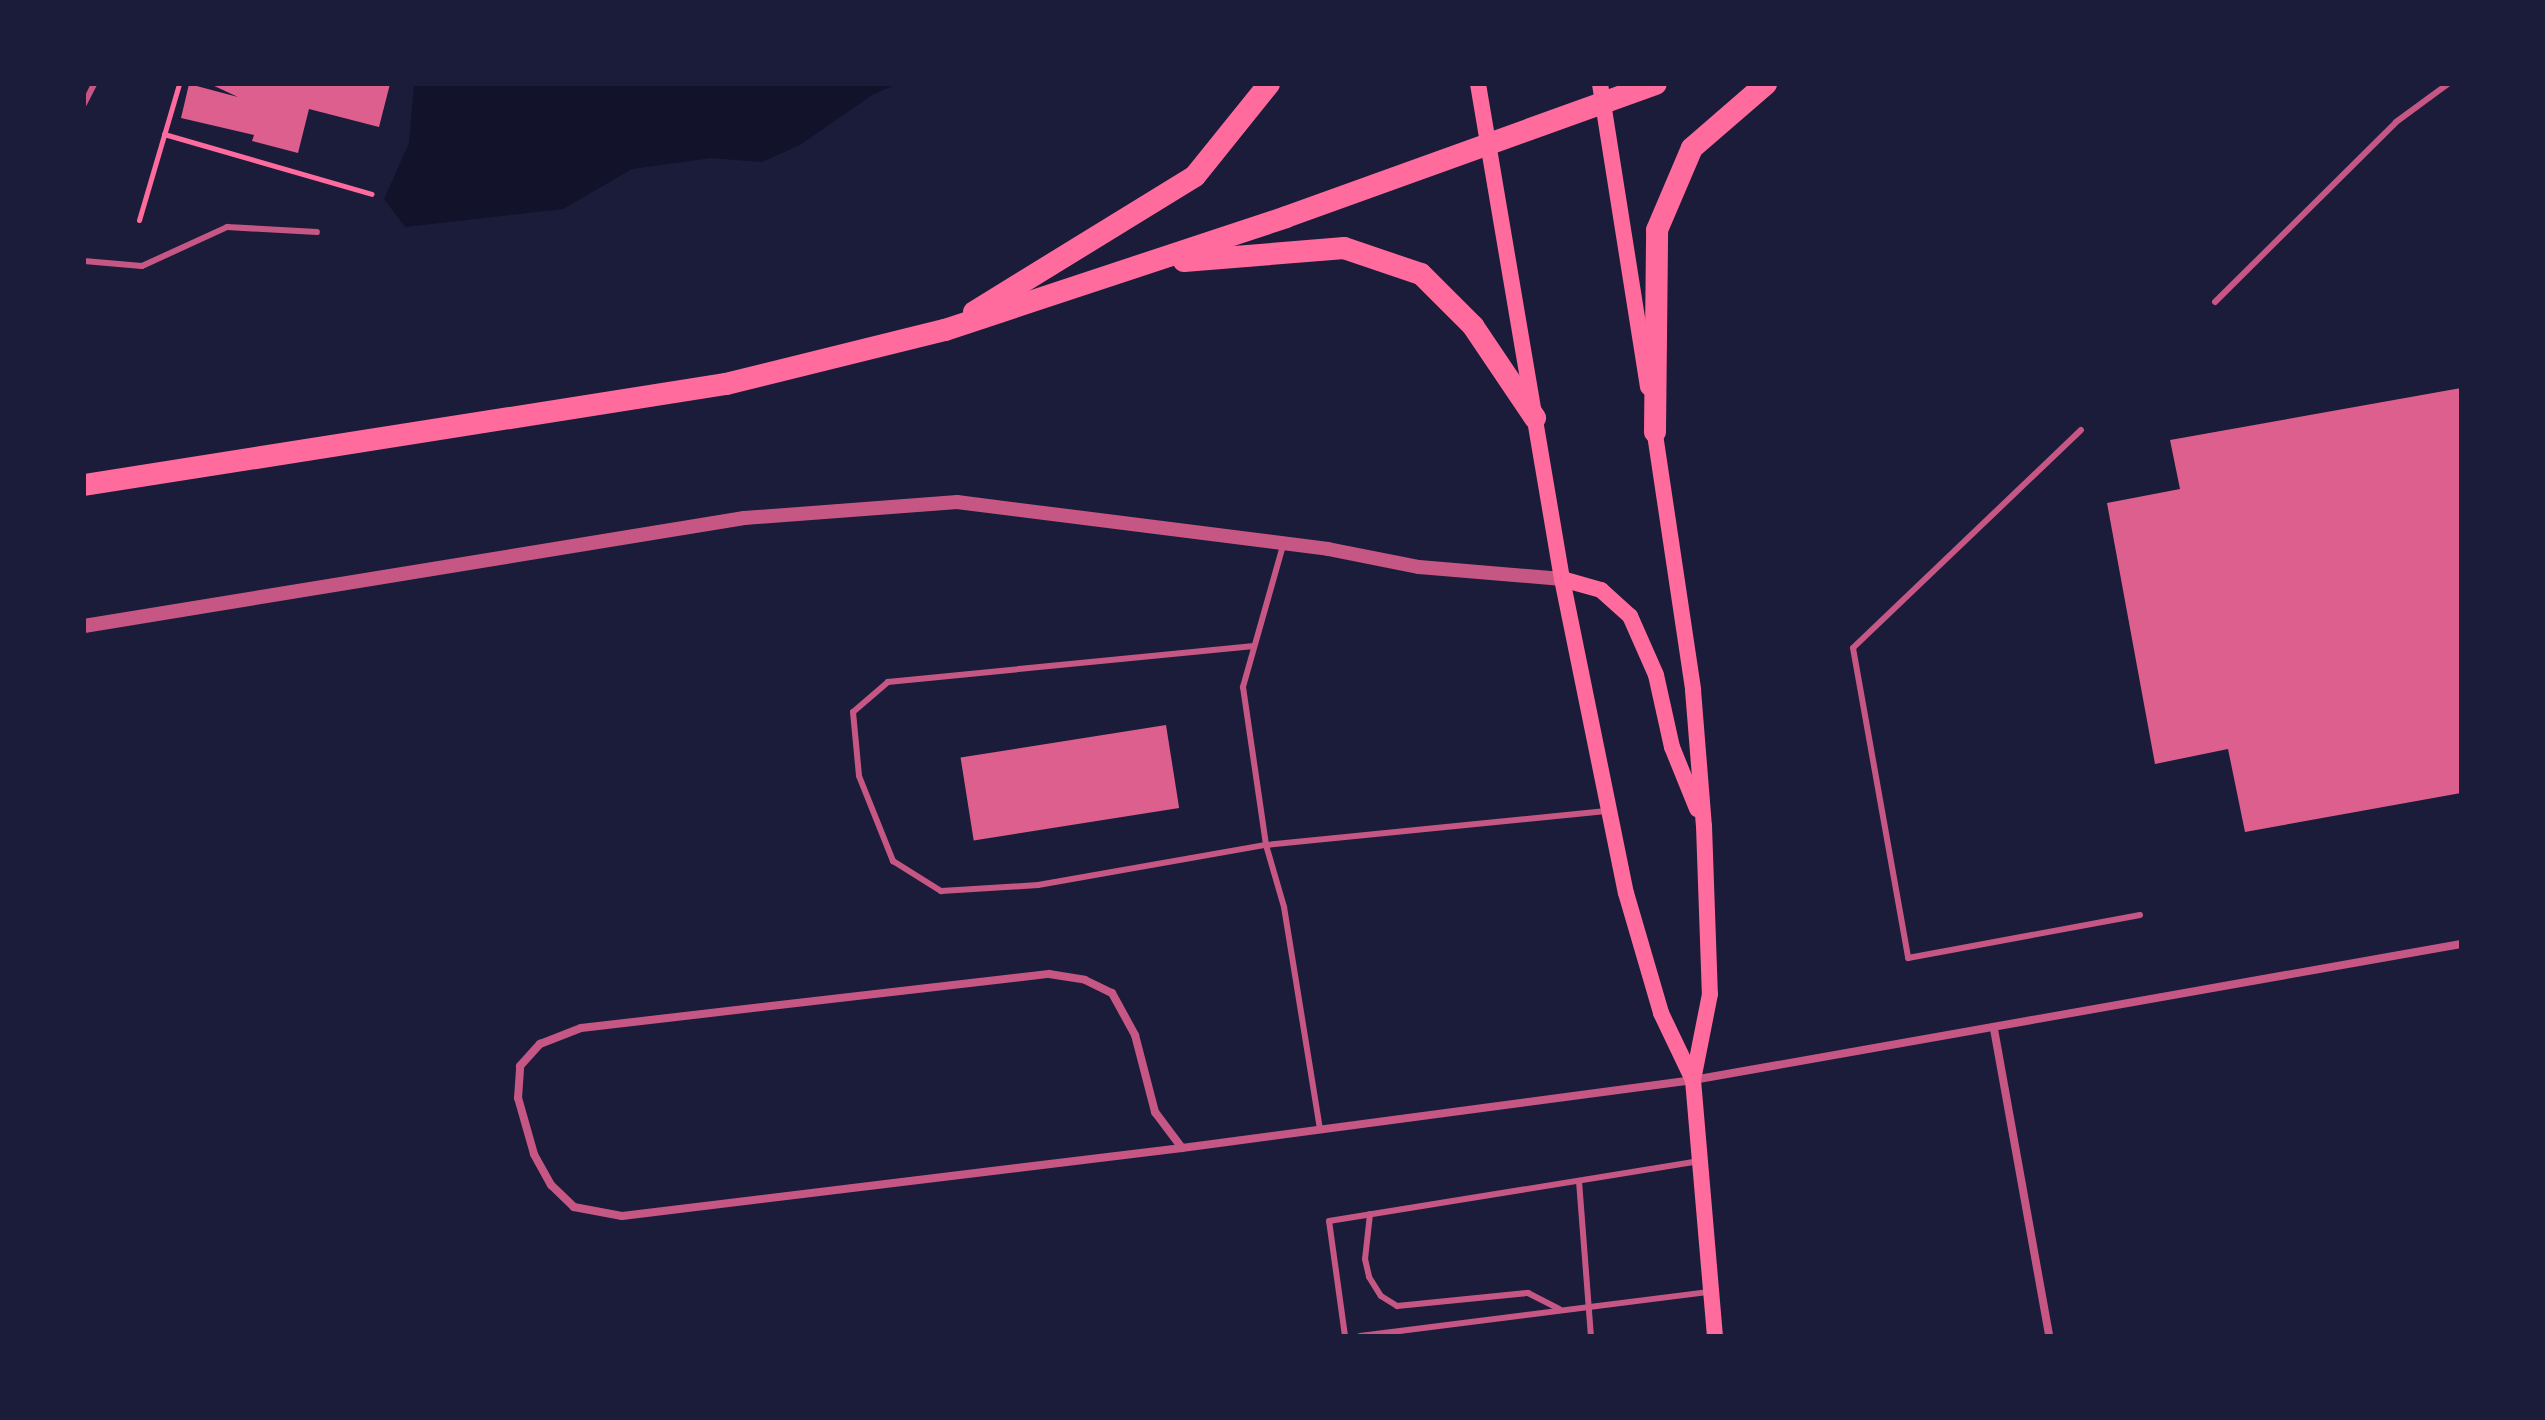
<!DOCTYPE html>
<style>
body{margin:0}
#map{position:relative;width:2545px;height:1420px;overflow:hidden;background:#1b1b3a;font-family:Figtree,sans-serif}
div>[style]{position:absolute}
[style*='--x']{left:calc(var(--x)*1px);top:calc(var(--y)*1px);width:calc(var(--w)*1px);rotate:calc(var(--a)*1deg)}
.water>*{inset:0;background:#12122b}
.building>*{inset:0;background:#dd5f8e;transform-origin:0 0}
.path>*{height:5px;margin:-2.5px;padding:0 2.5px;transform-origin:2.5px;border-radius:2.5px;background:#ff6b9d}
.service>*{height:6px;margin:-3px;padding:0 3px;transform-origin:3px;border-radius:3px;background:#c65784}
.minor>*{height:8px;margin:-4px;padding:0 4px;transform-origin:4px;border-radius:4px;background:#c65784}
.tertiary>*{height:14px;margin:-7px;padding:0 7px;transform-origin:7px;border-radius:7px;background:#c65784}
.secondary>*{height:16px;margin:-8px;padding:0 8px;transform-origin:8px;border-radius:8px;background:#ff6b9d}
.trunk>*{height:22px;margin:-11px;padding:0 11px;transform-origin:11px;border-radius:11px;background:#ff6b9d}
span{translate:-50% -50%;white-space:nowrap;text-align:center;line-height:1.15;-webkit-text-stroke:8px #1b1b3a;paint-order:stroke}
.frame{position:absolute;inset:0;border:86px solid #1b1b3a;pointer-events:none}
</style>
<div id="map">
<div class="water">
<i style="clip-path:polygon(414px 84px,737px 85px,897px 84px,872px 95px,800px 145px,762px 162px,711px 158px,632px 169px,563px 209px,405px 227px,384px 199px,409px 143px)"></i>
</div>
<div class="building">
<i style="clip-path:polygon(189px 84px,238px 97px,210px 84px,390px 84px,379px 127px,309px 109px,298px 153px,252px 141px,254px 135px,181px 118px)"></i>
<i style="clip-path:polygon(2461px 388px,2461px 793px,2245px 832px,2228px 749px,2155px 764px,2107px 503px,2180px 489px,2170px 440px)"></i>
<i style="left:1166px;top:725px;width:84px;height:208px;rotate:81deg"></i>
</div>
<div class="path">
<i style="--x:164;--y:134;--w:216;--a:16.1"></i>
<i style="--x:139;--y:220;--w:142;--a:-73.6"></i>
</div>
<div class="service">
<i style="--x:84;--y:104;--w:22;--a:-63"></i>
<i style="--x:84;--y:261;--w:58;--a:4.9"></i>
<i style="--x:142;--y:266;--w:94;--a:-24.6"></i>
<i style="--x:227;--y:227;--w:90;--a:3.2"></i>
<i style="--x:2215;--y:302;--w:255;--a:-44.8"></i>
<i style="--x:2396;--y:122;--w:64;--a:-36.2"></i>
<i style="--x:2081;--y:430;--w:315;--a:136.3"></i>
<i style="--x:1853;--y:648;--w:315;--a:79.9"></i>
<i style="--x:1908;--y:958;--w:236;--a:-10.5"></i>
<i style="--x:1284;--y:542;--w:151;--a:105.8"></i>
<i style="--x:1243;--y:687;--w:160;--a:81.7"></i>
<i style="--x:1266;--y:845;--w:342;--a:-5.7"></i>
<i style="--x:1254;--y:646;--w:368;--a:174.4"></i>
<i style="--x:888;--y:682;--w:46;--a:139.4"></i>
<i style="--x:853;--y:712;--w:64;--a:84.6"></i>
<i style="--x:859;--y:776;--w:92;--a:68.2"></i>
<i style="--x:893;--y:861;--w:57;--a:32"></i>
<i style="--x:941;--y:891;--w:97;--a:-3.5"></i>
<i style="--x:1038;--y:885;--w:231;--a:-10"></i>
<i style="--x:1266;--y:845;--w:65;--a:73.8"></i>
<i style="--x:1284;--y:907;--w:225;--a:80.8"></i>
<i style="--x:1579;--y:1181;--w:155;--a:85.6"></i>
<i style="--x:1370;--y:1214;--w:45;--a:96.3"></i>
<i style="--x:1365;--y:1259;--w:18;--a:77"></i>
<i style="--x:1369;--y:1277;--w:22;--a:58"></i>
<i style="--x:1381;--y:1296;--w:19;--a:32"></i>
<i style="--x:1397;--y:1306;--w:132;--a:-5.7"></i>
<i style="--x:1528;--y:1293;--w:35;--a:27"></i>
<i style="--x:1345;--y:1336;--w:116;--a:-97.9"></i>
<i style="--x:1329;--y:1221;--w:374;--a:-9.2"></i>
<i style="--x:1360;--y:1336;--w:352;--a:-7.2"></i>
</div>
<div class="minor">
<i style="--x:1049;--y:974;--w:36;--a:9"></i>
<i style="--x:1085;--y:980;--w:30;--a:26"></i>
<i style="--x:1112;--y:993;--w:48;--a:61.3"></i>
<i style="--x:1135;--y:1035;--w:80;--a:75.4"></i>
<i style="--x:1155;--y:1112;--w:45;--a:53.1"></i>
<i style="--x:1182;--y:1148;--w:564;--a:173.08"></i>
<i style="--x:622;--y:1216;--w:49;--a:-169.4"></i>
<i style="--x:574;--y:1207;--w:32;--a:-136"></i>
<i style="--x:551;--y:1185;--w:35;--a:-119"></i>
<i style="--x:534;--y:1154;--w:58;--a:-105.9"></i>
<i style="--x:518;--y:1098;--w:32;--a:-86"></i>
<i style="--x:520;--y:1066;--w:30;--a:-48"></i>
<i style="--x:540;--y:1044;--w:44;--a:-21.3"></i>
<i style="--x:581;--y:1028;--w:471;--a:-6.6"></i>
<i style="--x:1994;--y:1029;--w:312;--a:79.8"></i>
<i style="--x:1182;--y:1148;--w:516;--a:-7.58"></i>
<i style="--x:1693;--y:1080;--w:780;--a:-10.04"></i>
</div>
<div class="tertiary">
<i style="--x:84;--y:626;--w:669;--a:-9.29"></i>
<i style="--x:744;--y:518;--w:214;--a:-4.3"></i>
<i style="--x:957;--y:502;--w:374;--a:7.2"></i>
<i style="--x:1328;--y:549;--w:93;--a:11.2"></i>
<i style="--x:1419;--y:567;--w:144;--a:4.8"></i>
</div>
<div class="secondary">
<i style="--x:1478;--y:84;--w:502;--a:80.37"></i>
<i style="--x:1562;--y:579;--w:320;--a:78.5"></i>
<i style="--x:1626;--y:893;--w:125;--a:73.7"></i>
<i style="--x:1661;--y:1013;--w:74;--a:64.5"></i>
<i style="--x:1600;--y:84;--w:307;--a:81"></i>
<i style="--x:1653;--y:421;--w:272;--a:81.5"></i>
<i style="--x:1693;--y:690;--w:136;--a:85.4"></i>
<i style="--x:1704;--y:826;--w:168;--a:88"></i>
<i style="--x:1710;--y:994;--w:88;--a:101.2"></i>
<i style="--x:1693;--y:1080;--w:257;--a:85.1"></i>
<i style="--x:1562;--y:579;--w:41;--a:15.8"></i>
<i style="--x:1601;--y:590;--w:39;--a:42"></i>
<i style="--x:1630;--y:616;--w:64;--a:66.2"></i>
<i style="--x:1656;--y:675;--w:74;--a:77.5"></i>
<i style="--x:1672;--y:747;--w:67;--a:68"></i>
</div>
<div class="trunk">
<i style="--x:1184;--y:261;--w:161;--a:-4.6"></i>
<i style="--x:1344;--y:248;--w:81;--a:18.7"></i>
<i style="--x:1421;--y:274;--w:74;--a:45"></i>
<i style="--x:1473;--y:326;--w:111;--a:56"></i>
<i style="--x:974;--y:312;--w:259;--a:-31.6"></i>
<i style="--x:1195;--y:176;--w:118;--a:-51.2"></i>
<i style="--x:1655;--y:432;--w:202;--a:-89.4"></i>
<i style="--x:1657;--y:230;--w:89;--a:-66.9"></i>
<i style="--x:1692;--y:148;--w:98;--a:-40.9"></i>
<i style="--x:84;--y:485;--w:650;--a:-8.94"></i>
<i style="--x:726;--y:384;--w:226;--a:-13.9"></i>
<i style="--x:945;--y:330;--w:359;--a:-18.3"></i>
<i style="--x:1286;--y:217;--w:393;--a:-19.8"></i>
</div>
<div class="frame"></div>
</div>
